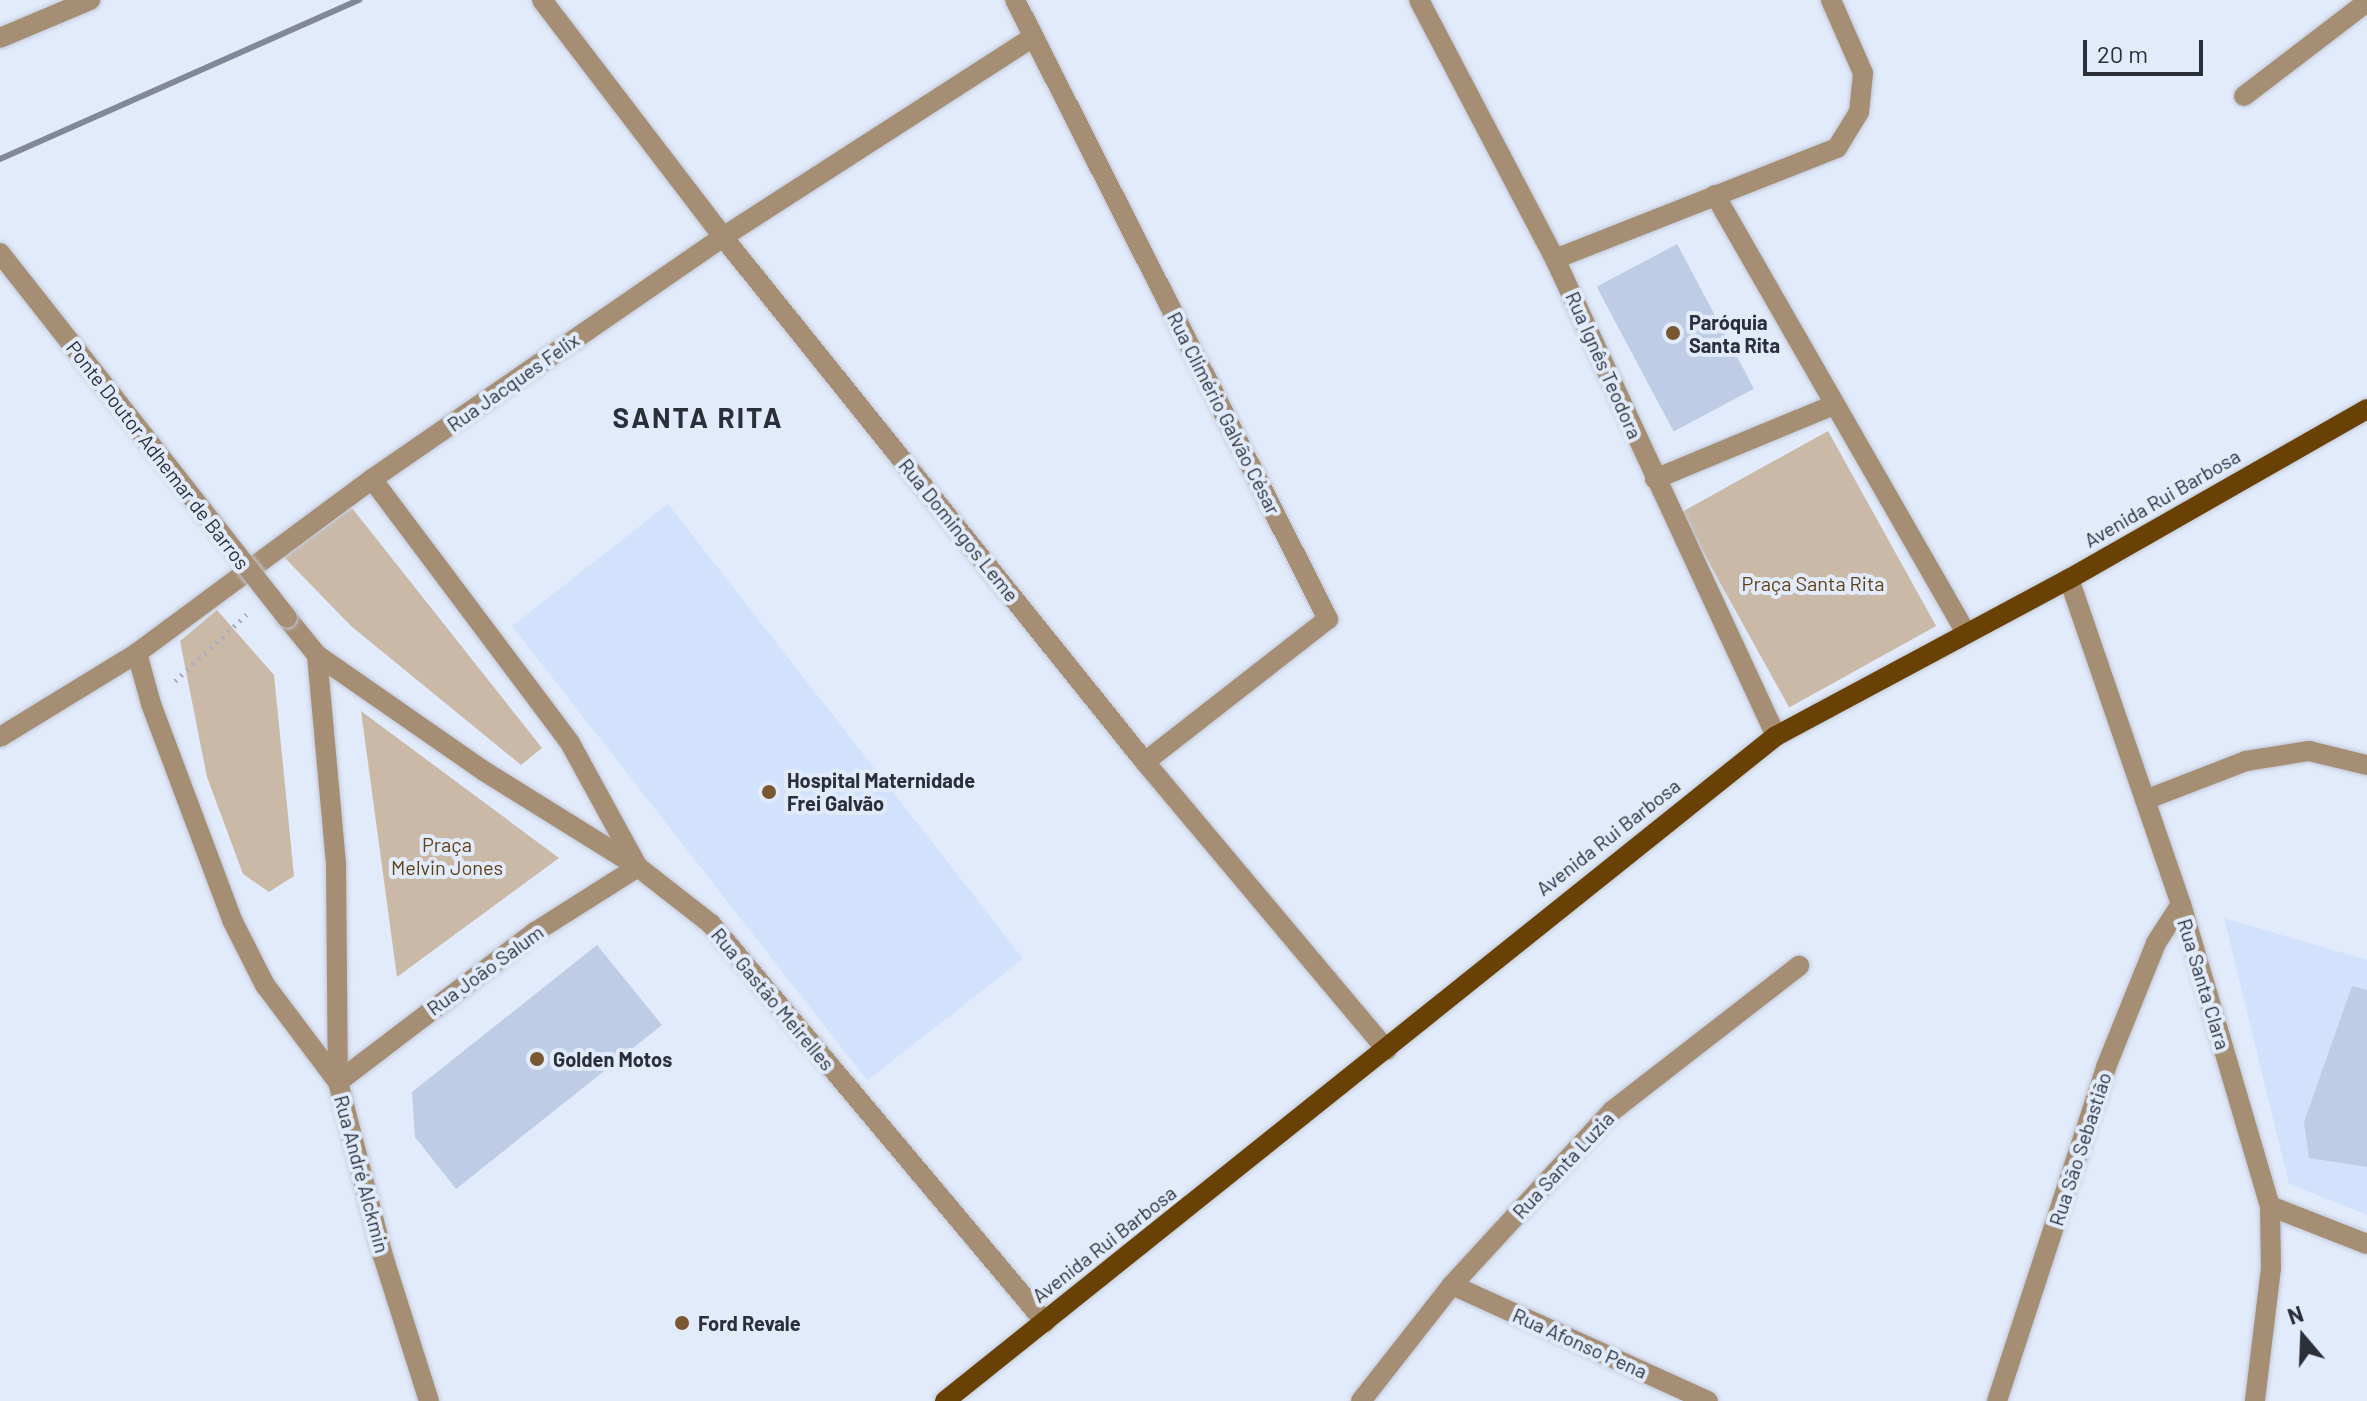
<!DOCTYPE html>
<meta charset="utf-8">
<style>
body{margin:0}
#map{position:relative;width:2367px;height:1401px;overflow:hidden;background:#e2ebfb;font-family:Barlow,sans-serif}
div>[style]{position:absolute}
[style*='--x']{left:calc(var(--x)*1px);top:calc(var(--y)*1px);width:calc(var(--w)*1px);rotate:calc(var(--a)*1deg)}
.built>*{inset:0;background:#d3e2fc;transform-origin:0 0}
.green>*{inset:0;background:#cab9a7;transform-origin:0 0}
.building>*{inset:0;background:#becce6;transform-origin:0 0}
.path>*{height:5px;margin-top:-2.5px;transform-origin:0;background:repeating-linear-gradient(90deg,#a8b0be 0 2px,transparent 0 8px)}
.roads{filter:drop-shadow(0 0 2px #c1c9d8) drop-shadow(0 0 2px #c1c9d8)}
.minor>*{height:20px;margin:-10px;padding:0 10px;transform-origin:10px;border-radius:10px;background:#a68e74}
.major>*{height:20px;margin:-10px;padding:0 10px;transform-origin:10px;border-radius:10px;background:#6a4105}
.rail>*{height:6px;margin:-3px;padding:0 3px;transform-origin:3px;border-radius:3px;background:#828895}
.bridges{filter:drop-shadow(0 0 2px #c1c9d8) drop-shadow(0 0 2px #c1c9d8)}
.minor-bridge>*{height:20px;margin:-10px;padding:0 10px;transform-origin:10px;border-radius:10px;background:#a68e74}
.dots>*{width:22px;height:22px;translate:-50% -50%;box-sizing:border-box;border:4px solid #e2ebfb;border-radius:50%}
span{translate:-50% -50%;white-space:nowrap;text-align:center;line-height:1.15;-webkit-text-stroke:8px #e2ebfb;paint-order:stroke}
.poi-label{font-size:20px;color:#2a2f39;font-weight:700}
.left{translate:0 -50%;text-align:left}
.street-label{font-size:20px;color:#2a2f39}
.park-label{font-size:20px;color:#614015}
.district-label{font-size:28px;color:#2a2f39;font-weight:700;letter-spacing:2px}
.north{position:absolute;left:2263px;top:1297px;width:80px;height:80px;-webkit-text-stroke:6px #e2ebfb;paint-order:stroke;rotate:341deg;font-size:22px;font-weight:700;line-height:32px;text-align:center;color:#2a2f39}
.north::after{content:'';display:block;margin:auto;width:28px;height:36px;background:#2a2f39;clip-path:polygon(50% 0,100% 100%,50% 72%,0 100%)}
.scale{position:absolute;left:2083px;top:40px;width:120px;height:36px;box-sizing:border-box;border:4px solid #2a2f39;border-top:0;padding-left:10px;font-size:24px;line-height:28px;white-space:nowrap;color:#2a2f39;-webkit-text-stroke:6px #e2ebfb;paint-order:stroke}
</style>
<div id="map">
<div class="built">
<i style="left:668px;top:504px;width:577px;height:198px;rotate:52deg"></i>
<i style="clip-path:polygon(2224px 918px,2367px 960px,2367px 1215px,2289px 1184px)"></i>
</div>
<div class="green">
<i style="left:1828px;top:431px;width:223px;height:168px;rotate:61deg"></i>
<i style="clip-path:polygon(352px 508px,542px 748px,521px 765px,351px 626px,284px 557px)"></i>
<i style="clip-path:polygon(217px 610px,274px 675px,294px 876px,269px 892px,243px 874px,207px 777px,180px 641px)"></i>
<i style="clip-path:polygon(361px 711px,559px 858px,397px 977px)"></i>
</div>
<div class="building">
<i style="left:1677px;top:244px;width:164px;height:91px;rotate:62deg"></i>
<i style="clip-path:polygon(597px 945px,662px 1025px,456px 1189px,415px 1137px,412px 1092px)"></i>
<i style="clip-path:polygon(2352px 986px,2367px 990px,2367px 1167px,2309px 1158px,2304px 1122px)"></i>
</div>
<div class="path">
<i style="--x:175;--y:681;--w:98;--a:-42.9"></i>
</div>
<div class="roads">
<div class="minor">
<i style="--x:542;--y:0;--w:298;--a:52.6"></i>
<i style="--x:723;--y:237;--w:674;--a:51.21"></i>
<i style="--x:1145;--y:762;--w:376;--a:50"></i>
<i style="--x:1015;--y:0;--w:694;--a:63.18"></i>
<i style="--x:1328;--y:619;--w:232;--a:142"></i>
<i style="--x:1419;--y:0;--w:293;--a:62.3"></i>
<i style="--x:1555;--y:259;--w:526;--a:65.14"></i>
<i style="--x:0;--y:38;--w:98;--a:-22.9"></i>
<i style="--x:2244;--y:96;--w:155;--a:-37.4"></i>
<i style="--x:1715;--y:195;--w:503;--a:60.17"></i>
<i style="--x:1555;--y:259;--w:303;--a:-21.5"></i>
<i style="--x:1837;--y:148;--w:42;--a:-58.6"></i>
<i style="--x:1859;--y:112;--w:39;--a:-84"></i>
<i style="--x:1863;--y:73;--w:80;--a:-113.7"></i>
<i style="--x:372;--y:479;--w:330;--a:53.1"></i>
<i style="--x:570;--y:743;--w:141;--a:61.3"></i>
<i style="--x:1655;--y:479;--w:194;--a:-22.5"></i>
<i style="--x:2069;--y:579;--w:344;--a:71"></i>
<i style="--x:2181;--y:904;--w:315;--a:73.6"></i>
<i style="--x:2270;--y:1206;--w:62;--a:89.1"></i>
<i style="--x:2271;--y:1268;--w:134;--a:96.9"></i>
<i style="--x:287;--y:618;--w:48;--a:51"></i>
<i style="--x:317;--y:655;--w:203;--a:34.8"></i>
<i style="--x:484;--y:771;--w:181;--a:31.9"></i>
<i style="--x:638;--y:867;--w:93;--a:38"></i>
<i style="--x:711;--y:924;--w:520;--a:50"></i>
<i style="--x:137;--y:653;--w:53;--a:74.6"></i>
<i style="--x:151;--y:704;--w:231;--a:69.4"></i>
<i style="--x:232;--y:920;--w:73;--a:63.1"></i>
<i style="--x:265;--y:985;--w:121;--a:53"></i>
<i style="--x:338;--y:1082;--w:180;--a:75.5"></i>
<i style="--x:383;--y:1256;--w:152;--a:72.4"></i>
<i style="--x:317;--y:655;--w:211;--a:84.8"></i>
<i style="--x:336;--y:865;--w:217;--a:89.5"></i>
<i style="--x:0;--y:737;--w:161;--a:-31.5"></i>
<i style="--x:137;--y:653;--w:292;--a:-36.5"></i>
<i style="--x:372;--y:479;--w:426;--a:-34.6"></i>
<i style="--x:723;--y:237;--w:369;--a:-32.8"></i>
<i style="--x:2145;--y:800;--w:108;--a:-21.1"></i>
<i style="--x:2246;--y:761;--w:64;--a:-9"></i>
<i style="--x:2309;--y:751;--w:60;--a:13.6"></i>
<i style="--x:338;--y:1082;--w:248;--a:-37.3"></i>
<i style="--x:535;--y:932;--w:122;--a:-32.3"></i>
<i style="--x:2270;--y:1206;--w:104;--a:21.4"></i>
<i style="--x:1452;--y:1285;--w:281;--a:24.4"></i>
<i style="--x:1361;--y:1401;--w:147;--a:-51.9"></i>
<i style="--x:1452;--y:1285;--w:236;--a:-47.4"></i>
<i style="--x:1612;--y:1111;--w:237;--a:-37.8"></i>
<i style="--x:1997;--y:1401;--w:351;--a:-71.9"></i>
<i style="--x:2106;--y:1067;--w:134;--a:-68"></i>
<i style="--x:2156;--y:943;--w:46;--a:-57.3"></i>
</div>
<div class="major">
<i style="--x:945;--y:1401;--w:1064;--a:-38.67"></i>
<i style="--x:1776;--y:736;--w:332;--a:-28.2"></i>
<i style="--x:2069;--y:579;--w:343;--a:-29.7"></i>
</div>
</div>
<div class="rail">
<i style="--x:0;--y:159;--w:393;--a:-23.9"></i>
</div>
<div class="bridges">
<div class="minor-bridge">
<i style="--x:0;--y:253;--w:464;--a:51.8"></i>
</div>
</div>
<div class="dots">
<i style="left:1673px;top:333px;background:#79572f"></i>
<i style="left:769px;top:792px;background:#79572f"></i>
<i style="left:537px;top:1059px;background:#79572f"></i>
<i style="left:682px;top:1323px;background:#79572f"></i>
</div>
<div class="poi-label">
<span class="left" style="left:1689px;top:334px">Paróquia<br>Santa Rita</span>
<span class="left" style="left:787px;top:792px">Hospital Maternidade<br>Frei Galvão</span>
<span class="left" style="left:553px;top:1059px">Golden Motos</span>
<span class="left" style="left:698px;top:1323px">Ford Revale</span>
</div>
<div class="street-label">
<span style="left:1604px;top:365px;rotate:66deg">Rua Ignês Teodora</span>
<span style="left:513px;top:382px;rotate:-35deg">Rua Jacques Felix</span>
<span style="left:1224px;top:413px;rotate:63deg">Rua Climério Galvão César</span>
<span style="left:158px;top:455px;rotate:52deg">Ponte Doutor Adhemar de Barros</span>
<span style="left:2162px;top:498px;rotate:-30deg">Avenida Rui Barbosa</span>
<span style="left:959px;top:530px;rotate:51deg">Rua Domingos Leme</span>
<span style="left:1608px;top:837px;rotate:-38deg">Avenida Rui Barbosa</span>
<span style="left:485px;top:970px;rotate:-36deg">Rua João Salum</span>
<span style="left:2204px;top:984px;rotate:73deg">Rua Santa Clara</span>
<span style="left:773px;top:999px;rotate:50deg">Rua Gastão Meirelles</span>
<span style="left:2080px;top:1149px;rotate:-72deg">Rua São Sebastião</span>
<span style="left:1563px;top:1165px;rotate:-47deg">Rua Santa Luzia</span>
<span style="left:362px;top:1174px;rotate:75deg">Rua André Alckmin</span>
<span style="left:1104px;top:1244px;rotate:-38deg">Avenida Rui Barbosa</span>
<span style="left:1580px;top:1343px;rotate:24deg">Rua Afonso Pena</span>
</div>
<div class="park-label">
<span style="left:1813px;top:583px">Praça Santa Rita</span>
<span style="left:447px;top:856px">Praça<br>Melvin Jones</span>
</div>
<div class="district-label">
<span style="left:698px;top:417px">SANTA RITA</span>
</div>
<div class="north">N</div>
<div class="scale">20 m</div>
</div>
